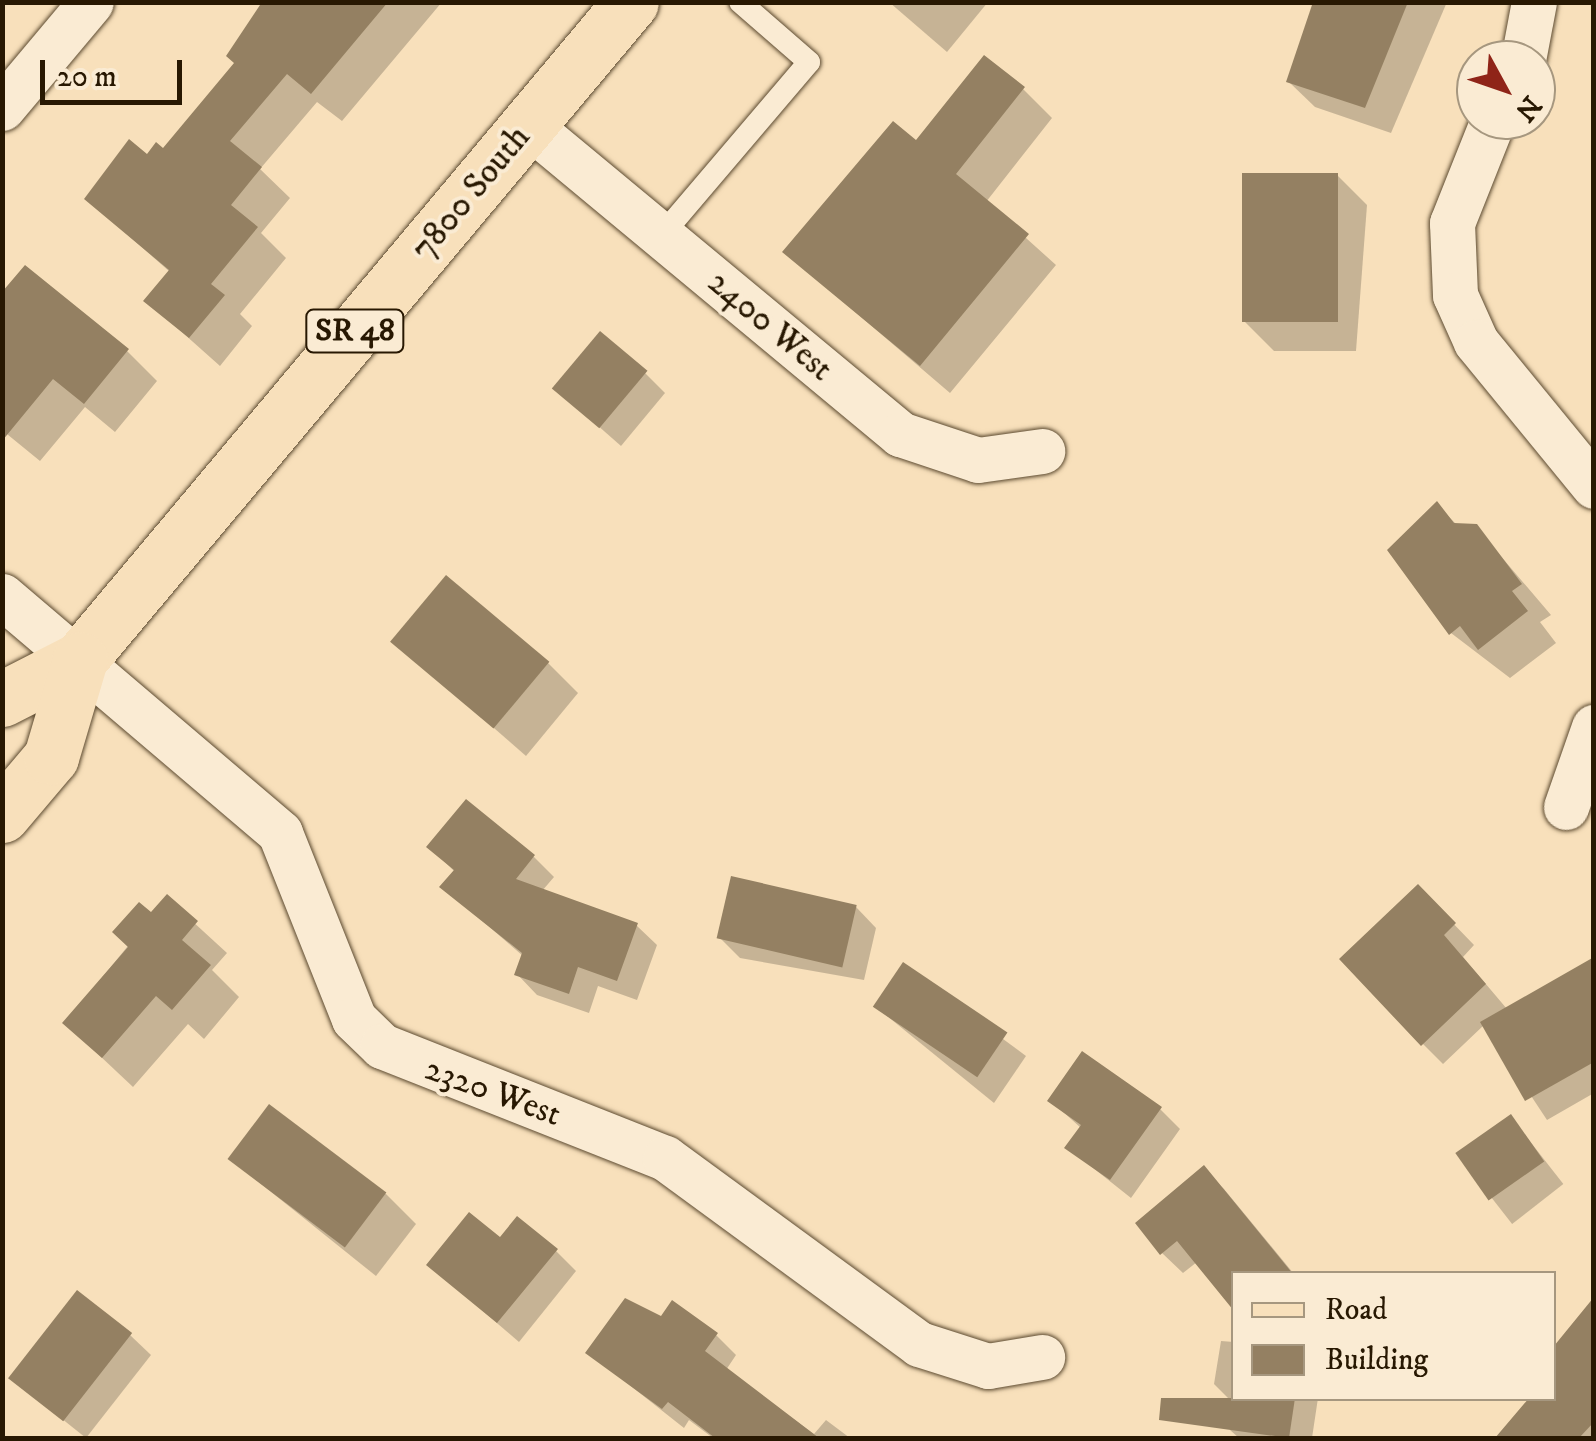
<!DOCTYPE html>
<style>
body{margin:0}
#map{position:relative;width:1596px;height:1441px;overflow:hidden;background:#f8e0bb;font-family:"IM FELL DW Pica",serif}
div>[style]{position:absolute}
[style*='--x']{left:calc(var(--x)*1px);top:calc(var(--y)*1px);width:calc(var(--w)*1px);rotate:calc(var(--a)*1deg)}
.shadow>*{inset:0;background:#0003;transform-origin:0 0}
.building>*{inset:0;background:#948062;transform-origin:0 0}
.roads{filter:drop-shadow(0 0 2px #5c4a30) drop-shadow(0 0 2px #5c4a30)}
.service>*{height:22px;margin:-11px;padding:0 11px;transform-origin:11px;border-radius:11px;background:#faebd3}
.minor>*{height:45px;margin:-22.5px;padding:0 22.5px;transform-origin:22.5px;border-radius:22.5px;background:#faebd3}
.primary>*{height:55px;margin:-27.5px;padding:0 27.5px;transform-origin:27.5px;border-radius:27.5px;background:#f8e0bb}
span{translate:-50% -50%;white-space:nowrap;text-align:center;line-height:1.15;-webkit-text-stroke:8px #faebd3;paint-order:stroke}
.shield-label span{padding:2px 8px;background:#faebd3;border:2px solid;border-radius:8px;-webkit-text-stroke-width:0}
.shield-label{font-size:32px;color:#281802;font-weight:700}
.street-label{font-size:35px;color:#281802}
.frame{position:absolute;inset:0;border:5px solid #281802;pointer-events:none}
.legend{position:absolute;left:1231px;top:1271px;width:325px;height:130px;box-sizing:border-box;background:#faebd3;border:2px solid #a6977f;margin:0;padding:12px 18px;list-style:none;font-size:30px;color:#281802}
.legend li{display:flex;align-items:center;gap:20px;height:50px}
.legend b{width:50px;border:2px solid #a6977f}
.north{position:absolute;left:1456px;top:40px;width:100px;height:100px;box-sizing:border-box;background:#faebd3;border:2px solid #a6977f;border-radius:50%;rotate:130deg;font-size:28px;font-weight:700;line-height:40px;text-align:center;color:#281802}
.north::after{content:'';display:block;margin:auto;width:35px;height:45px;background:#8f2418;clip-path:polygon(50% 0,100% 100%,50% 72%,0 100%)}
.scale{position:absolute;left:40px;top:60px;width:142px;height:45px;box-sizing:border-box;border:5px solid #281802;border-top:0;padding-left:12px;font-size:30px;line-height:35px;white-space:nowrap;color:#281802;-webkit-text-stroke:8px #faebd3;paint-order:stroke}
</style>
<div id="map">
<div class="shadow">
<i style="clip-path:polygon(265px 2px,442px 2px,342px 121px,317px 102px,260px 169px,290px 198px,261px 233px,286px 258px,240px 314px,252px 326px,220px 366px,147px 301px,170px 272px,87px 199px,163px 151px,237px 64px,229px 55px)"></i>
<i style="clip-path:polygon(889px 2px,988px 2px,947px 52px)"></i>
<i style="clip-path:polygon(1315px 2px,1447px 2px,1391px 133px,1315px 107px,1289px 82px)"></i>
<i style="clip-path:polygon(1023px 89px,1052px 118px,986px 202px,1056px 265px,950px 393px,785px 252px,917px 144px)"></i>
<i style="clip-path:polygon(1337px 175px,1367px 205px,1356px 351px,1274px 351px,1244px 321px)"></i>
<i style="clip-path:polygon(2px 305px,127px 351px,157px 381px,115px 432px,85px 407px,40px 461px,2px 430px)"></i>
<i style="clip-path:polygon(645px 373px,665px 393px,621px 446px,555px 388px)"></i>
<i style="clip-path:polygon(1437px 505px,1458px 526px,1476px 527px,1551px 615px,1540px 622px,1556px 643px,1510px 678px,1451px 633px)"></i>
<i style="clip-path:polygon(395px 642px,548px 663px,578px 693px,526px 756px)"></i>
<i style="clip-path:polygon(430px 847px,534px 857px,554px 877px,542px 891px,636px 925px,657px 945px,637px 1000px,598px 986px,589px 1013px,537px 995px,517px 974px,523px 956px,443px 887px,455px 872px)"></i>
<i style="clip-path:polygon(1418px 887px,1474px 945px,1463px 957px,1507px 1009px,1594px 960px,1594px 1093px,1547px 1120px,1484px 1025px,1443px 1064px,1423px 1044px)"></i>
<i style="clip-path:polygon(167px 898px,227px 953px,212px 970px,239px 997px,204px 1039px,188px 1024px,133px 1087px,65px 1023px)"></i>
<i style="clip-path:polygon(856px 907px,876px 928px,864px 980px,740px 958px,719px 937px)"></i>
<i style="clip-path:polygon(904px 966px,1026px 1056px,994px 1103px,876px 1007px)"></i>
<i style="clip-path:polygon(1051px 1101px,1160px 1109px,1180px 1129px,1131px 1198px,1068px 1148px,1081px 1128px)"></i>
<i style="left:1511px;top:1117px;width:85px;height:65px;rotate:52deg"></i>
<i style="clip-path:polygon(230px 1159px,386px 1194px,416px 1224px,376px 1276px)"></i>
<i style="clip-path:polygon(1203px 1169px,1224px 1189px,1294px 1274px,1234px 1274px,1197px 1262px,1183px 1273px,1162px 1253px)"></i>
<i style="clip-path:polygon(500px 1240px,556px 1251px,576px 1271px,519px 1342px,429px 1265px)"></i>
<i style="clip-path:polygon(1594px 1305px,1594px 1438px,1498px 1438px,1532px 1398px,1554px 1398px,1554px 1373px)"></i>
<i style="clip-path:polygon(662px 1319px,716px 1335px,736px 1355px,726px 1370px,814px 1434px,826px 1420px,850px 1438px,713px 1438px,689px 1420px,684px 1428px,589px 1353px)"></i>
<i style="clip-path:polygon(130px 1335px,151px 1355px,86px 1438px,12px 1379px)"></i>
<i style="clip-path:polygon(1221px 1341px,1234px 1342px,1234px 1398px,1318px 1398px,1312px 1438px,1239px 1438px,1230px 1430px,1234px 1404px,1214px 1384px)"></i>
</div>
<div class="building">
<i style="clip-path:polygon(262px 2px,388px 2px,311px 94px,287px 74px,230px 141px,262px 167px,231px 205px,258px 227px,211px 284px,225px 295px,189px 338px,143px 301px,169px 270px,84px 199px,129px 139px,147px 154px,156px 142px,163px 148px,234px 63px,226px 56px)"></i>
<i style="clip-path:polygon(1313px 2px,1408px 2px,1365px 108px,1286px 82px)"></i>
<i style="clip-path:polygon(984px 55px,1025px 87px,956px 174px,1029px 234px,920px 366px,782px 252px,893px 121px,916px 140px)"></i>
<i style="left:1242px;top:173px;width:96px;height:149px"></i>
<i style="clip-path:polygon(25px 265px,129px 349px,84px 404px,53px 379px,2px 441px,2px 292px)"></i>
<i style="left:600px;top:331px;width:62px;height:75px;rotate:40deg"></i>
<i style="clip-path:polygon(1437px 501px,1454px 523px,1477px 524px,1522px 584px,1512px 591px,1528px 611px,1478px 650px,1460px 626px,1449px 635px,1387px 550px)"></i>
<i style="left:446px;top:575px;width:135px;height:87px;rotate:40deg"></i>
<i style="clip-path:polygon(466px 799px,535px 855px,516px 879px,638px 923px,617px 981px,578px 967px,569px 994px,514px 975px,522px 953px,439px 887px,454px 870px,426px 847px)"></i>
<i style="left:731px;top:876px;width:129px;height:64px;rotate:13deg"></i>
<i style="clip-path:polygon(1418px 884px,1456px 923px,1444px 935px,1486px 984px,1421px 1046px,1339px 959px)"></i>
<i style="clip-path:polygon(167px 894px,198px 921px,182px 940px,211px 965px,172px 1010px,156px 996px,102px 1058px,62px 1023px,128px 947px,112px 932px,139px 902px,151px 912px)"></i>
<i style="clip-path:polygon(1594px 957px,1594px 1062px,1525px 1101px,1480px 1022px)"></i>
<i style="left:903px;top:962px;width:126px;height:54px;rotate:34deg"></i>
<i style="clip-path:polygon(1082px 1051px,1162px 1107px,1110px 1180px,1064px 1148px,1081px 1125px,1047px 1101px)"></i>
<i style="left:269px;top:1104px;width:147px;height:69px;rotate:37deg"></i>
<i style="left:1511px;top:1114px;width:58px;height:68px;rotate:55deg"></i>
<i style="clip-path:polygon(1204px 1165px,1293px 1274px,1234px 1274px,1234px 1311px,1177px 1241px,1160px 1255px,1135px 1223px)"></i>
<i style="clip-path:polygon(469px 1212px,500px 1237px,517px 1216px,558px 1249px,497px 1323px,426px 1265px)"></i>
<i style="left:77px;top:1290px;width:70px;height:112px;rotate:38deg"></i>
<i style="clip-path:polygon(1594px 1297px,1594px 1422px,1579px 1438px,1495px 1438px,1529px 1398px,1554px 1398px,1554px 1346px)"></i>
<i style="clip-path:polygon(625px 1298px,661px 1316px,672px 1300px,718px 1333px,705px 1351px,819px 1438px,715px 1438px,668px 1402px,662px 1409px,585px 1353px)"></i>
<i style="clip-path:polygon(1161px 1398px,1295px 1398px,1289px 1438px,1159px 1420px)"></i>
</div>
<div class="roads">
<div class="service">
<i style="--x:661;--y:236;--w:228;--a:-49.6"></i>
<i style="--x:809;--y:62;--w:91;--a:-139"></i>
</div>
<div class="minor">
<i style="--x:1523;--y:60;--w:59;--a:-79.3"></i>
<i style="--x:2;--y:108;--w:138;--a:-50"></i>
<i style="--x:1493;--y:120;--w:111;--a:111.7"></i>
<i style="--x:1452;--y:223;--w:72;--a:87.6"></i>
<i style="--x:1455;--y:295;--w:51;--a:65.9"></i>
<i style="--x:1476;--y:342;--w:186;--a:50.7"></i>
<i style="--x:528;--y:125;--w:484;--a:39.7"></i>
<i style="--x:900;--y:434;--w:82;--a:18.4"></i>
<i style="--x:978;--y:460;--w:65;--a:-8"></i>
<i style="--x:2;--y:596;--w:365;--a:40.4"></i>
<i style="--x:280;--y:833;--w:200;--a:68.3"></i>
<i style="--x:354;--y:1019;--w:39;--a:44"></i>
<i style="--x:382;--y:1046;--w:304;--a:21.6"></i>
<i style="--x:665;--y:1158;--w:315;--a:36.2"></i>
<i style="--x:919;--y:1344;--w:72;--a:17.7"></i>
<i style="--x:988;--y:1366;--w:55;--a:-9.5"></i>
<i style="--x:1566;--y:807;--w:85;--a:-70.7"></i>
</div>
<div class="primary">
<i style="--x:2;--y:699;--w:88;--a:-27.1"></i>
<i style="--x:80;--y:659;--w:857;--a:-50.01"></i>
<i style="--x:2;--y:815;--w:76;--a:-49.8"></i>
<i style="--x:51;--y:757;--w:102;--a:-73.5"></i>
</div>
</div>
<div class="shield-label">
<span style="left:355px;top:331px">SR 48</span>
</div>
<div class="street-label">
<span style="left:471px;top:193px;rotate:-50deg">7800 South</span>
<span style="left:770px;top:326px;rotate:40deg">2400 West</span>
<span style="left:493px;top:1092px;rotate:20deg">2320 West</span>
</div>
<div class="frame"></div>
<ul class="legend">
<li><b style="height:12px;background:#f8e0bb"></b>Road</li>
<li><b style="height:28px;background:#948062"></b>Building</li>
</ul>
<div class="north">N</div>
<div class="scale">20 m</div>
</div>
